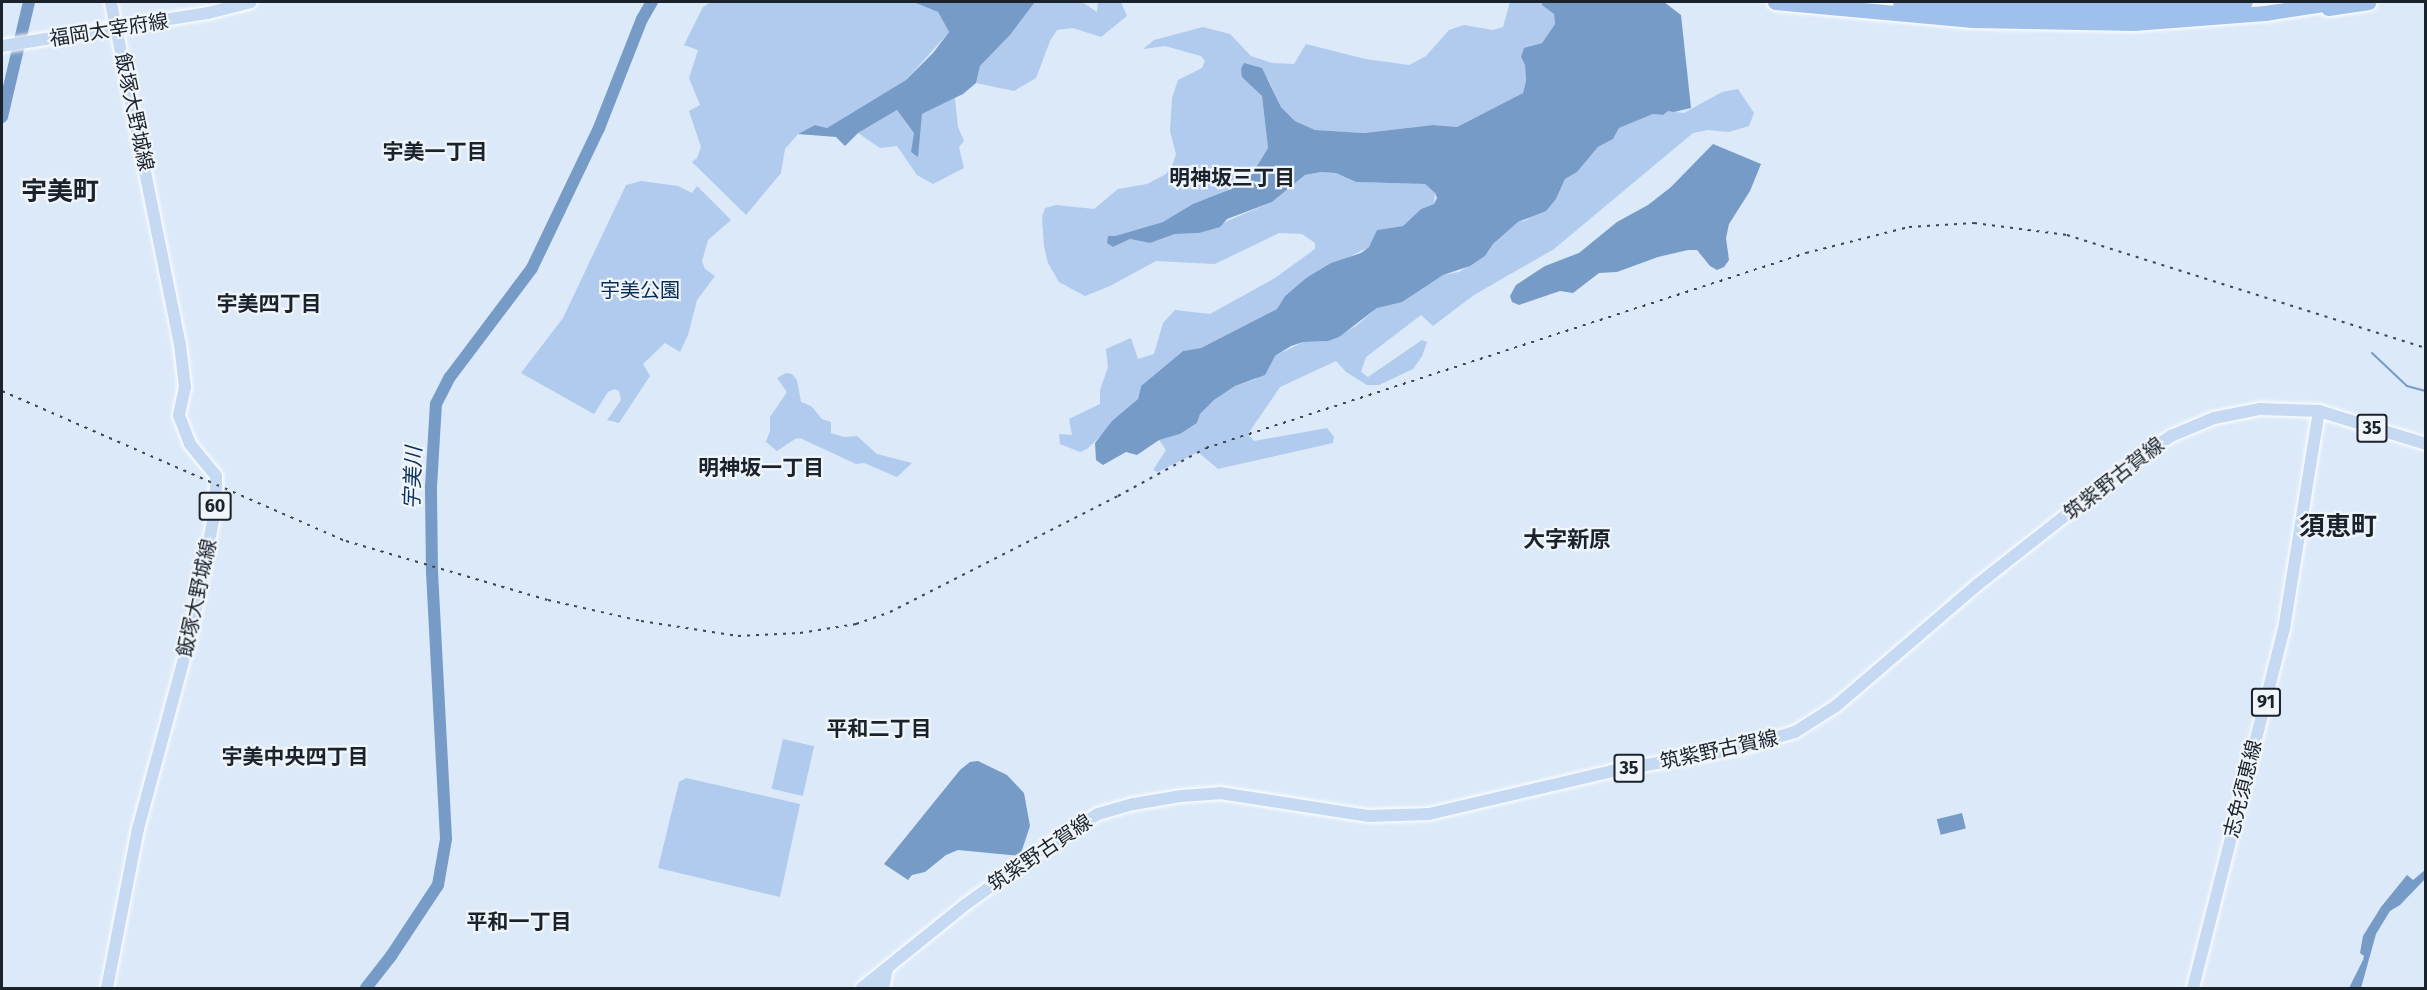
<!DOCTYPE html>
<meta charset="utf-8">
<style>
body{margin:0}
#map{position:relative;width:2427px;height:990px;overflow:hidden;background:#dbe9f9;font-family:"Fira Sans","Noto Sans JP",sans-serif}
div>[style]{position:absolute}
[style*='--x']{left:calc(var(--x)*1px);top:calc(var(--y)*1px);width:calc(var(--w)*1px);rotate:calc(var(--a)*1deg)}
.green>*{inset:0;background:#b0cbed;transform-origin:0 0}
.water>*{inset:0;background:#779bc7;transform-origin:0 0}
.stream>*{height:2px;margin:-1px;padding:0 1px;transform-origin:1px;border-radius:1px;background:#779bc7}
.river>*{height:12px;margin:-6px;padding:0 6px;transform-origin:6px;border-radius:6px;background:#779bc7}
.roads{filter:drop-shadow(0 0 2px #fff) drop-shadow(0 0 2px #fff)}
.primary>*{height:12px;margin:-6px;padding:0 6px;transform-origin:6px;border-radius:6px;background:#c5d9f3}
.motorway>*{height:15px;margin:-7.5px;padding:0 7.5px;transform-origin:7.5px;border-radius:7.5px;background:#9ec0eb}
.rail>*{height:2px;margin-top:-1px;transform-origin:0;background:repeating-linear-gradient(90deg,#3d4651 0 3px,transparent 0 9px)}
span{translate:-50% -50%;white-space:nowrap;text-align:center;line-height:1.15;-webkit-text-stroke:4.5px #f0f5fa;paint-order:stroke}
.shield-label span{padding:2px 4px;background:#f0f5fa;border:2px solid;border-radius:4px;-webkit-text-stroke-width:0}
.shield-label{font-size:18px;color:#1a222c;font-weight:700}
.street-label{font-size:20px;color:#1a222c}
.park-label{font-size:20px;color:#072d57}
.neighbourhood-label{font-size:21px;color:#1a222c;font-weight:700}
.water-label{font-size:21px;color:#0d325c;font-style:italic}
.quarter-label{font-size:22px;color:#1a222c;font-weight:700}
.district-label{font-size:26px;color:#1a222c;font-weight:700}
.frame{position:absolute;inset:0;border:3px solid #1a222c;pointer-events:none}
</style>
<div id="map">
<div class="green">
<i style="clip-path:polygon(711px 2px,920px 2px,917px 3px,938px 12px,949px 32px,906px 80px,827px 128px,815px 125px,798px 134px,785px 149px,781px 173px,746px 215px,692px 162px,697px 158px,701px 147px,689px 111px,700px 105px,689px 78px,698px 50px,684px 45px,703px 7px)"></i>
<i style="clip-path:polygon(1035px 2px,1082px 2px,1097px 12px,1098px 2px,1121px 2px,1127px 16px,1101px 37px,1073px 28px,1057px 30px,1050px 41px,1036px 78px,1014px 91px,976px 83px,980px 66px,1010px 35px)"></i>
<i style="clip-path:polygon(1510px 2px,1542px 2px,1543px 5px,1554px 14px,1555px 24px,1542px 43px,1531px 46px,1521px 57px,1525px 65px,1526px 82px,1523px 93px,1457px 127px,1433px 125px,1364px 133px,1315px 130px,1295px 121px,1281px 107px,1268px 79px,1242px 76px,1262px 96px,1268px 148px,1249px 179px,1163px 222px,1115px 236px,1108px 236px,1113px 247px,1130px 239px,1150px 243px,1175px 234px,1199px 233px,1272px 202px,1305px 175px,1321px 172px,1336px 173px,1356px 182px,1425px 184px,1435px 193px,1434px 204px,1421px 209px,1403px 226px,1377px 230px,1369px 247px,1306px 278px,1285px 296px,1277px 309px,1201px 348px,1183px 351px,1141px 386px,1138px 399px,1087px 449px,1080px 452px,1060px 444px,1059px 434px,1072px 435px,1069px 419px,1100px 404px,1100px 390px,1108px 367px,1106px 349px,1131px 338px,1138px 359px,1154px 354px,1163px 323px,1175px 310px,1210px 314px,1275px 278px,1315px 249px,1315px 243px,1302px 234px,1279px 233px,1215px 264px,1156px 261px,1110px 286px,1085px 296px,1059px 282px,1048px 263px,1044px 246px,1042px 217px,1045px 208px,1056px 205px,1094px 209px,1118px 189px,1147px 184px,1166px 174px,1172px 166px,1176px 154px,1170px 131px,1172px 98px,1178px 80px,1202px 68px,1205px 61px,1201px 56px,1165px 46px,1143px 49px,1154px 40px,1203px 27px,1230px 34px,1251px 56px,1272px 63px,1294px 64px,1306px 44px,1365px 59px,1409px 65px,1426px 56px,1449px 30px,1464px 25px,1493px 30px,1503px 27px)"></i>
<i style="clip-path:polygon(1738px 89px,1754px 113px,1749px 126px,1729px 132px,1708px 130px,1693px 133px,1554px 249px,1474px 295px,1433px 326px,1421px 315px,1366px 357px,1361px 372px,1368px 377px,1422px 340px,1427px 342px,1422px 356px,1413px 369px,1379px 385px,1367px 385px,1346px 372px,1336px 361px,1280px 387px,1248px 434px,1254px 441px,1327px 428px,1334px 437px,1333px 443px,1218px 469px,1198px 452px,1158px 472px,1153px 470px,1166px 450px,1159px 440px,1180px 434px,1197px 423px,1200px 414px,1214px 400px,1235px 386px,1256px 379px,1275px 356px,1303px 342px,1328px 341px,1356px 326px,1377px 308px,1443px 275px,1459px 272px,1485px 256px,1493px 244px,1518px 222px,1527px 220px,1556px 199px,1565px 179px,1577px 172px,1598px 147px,1613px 139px,1619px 128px,1653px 114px,1663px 115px,1668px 111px,1684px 113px,1722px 92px)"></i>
<i style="clip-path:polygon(955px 98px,958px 127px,964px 141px,959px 147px,964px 168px,933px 184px,917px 175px,897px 146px,880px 148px,858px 133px,897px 110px,915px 133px,911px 152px,922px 114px)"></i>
<i style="clip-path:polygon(641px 181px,678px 186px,692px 193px,697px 186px,731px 220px,708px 240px,702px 261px,705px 269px,715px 276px,697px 300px,688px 335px,680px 352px,665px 343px,643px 364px,650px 376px,619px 423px,607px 420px,621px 400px,619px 391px,614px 389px,608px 392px,594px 414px,521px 373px,563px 318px,626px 185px)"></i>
<i style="clip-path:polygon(786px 373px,792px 374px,797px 380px,801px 402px,811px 406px,822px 419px,831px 422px,831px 433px,844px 437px,857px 436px,877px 454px,912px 463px,897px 477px,864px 463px,856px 464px,800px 438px,795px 439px,777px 451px,766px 442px,770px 431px,770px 417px,787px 392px,777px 378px)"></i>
<i style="left:783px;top:739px;width:32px;height:51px;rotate:13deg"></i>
<i style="clip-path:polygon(686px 778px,800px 804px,780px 897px,658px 868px,679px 782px)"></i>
</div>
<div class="water">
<i style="clip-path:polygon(920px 2px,1035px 2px,1010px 35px,980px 66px,976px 83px,963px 94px,922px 114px,918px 157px,911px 152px,914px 133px,897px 110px,858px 133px,845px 146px,836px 137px,798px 134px,815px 125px,827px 128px,906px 80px,933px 53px,949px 32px,938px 12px,916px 3px)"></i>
<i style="clip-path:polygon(1542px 2px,1664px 2px,1681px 15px,1691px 108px,1674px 112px,1668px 111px,1663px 115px,1653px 114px,1619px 128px,1613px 139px,1598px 147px,1577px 172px,1565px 179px,1556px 199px,1546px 211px,1518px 222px,1493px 244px,1485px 256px,1470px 266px,1443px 275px,1402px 302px,1377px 308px,1339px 337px,1328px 341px,1303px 342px,1291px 346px,1275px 356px,1265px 375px,1235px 386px,1214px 400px,1200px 414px,1197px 423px,1180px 434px,1159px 440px,1137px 455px,1126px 452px,1103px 465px,1096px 460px,1095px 443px,1112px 421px,1138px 399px,1141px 386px,1183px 351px,1201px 348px,1277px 309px,1285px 296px,1306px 278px,1331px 263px,1361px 253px,1369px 247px,1377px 230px,1403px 226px,1421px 209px,1434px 204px,1437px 198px,1435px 193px,1425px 184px,1356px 182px,1336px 173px,1321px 172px,1305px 175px,1272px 202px,1227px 219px,1220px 227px,1199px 233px,1175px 234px,1150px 243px,1130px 239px,1113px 247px,1107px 243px,1108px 236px,1115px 236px,1163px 222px,1193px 204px,1241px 185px,1249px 179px,1268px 148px,1262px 96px,1242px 77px,1241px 69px,1244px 63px,1262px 68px,1281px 107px,1295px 121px,1315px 130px,1364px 133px,1433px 125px,1457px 127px,1523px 93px,1526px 81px,1525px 65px,1521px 57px,1524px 48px,1542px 43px,1555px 24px,1554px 14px,1542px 5px)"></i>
<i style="clip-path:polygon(1713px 144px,1761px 164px,1750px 191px,1729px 224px,1726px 238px,1729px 260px,1724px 267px,1717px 270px,1710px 266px,1697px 250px,1688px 250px,1658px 257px,1617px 272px,1599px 273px,1573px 293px,1560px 291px,1519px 305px,1512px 302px,1510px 296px,1516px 285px,1545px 266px,1579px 253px,1617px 222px,1648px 205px,1671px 187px)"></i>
<i style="clip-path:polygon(978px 761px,1007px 775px,1024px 793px,1030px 826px,1020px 856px,958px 850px,946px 855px,925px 872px,912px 875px,908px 880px,884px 864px,960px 770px,970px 762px)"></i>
<i style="left:1962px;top:813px;width:16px;height:26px;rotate:76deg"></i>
<i style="clip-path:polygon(2425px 870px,2425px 879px,2400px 905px,2390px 911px,2376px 934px,2361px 988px,2349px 988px,2363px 960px,2364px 956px,2360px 953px,2363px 936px,2381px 907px,2407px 875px,2413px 880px)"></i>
</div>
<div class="stream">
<i style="--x:2372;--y:353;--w:48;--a:43.3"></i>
<i style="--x:2407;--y:386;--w:20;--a:15"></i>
</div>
<div class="river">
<i style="--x:2;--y:117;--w:118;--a:-76.8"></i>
<i style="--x:366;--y:988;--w:41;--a:-52"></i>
<i style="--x:391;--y:956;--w:85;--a:-56.5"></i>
<i style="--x:438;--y:885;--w:47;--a:-80.1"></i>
<i style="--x:446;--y:839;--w:266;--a:-93"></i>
<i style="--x:432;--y:573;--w:86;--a:-90.7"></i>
<i style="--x:431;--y:487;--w:83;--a:-86.6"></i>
<i style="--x:436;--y:404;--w:30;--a:-63"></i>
<i style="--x:450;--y:377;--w:136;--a:-53"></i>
<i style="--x:532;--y:268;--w:155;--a:-64.4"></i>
<i style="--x:599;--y:128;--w:117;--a:-68.5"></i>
<i style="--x:642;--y:19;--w:20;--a:-60"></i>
</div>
<div class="roads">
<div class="primary">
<i style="--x:2;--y:46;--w:209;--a:-9.1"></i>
<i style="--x:208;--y:13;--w:44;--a:-14.3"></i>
<i style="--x:107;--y:988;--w:162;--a:-79"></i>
<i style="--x:138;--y:829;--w:203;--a:-74.9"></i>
<i style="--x:191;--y:633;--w:114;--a:-78.9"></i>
<i style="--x:213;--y:521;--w:36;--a:-85"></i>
<i style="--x:216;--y:485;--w:9;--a:-90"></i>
<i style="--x:216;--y:476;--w:41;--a:-129.1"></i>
<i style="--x:190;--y:444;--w:31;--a:-111"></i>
<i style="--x:179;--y:415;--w:29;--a:-78"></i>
<i style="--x:185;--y:387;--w:42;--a:-96.8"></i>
<i style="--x:180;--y:345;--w:350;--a:-101.4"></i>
<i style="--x:862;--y:988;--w:132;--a:-38.9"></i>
<i style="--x:965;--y:905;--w:102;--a:-35.9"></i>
<i style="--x:1048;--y:845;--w:59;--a:-31.8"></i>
<i style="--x:1098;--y:814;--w:37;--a:-16"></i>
<i style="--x:1134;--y:804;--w:48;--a:-9.7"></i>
<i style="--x:1181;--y:796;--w:39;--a:-4"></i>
<i style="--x:1220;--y:793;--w:151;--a:8.8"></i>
<i style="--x:1369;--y:816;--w:60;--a:-1.9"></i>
<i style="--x:1429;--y:814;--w:188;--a:-13.2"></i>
<i style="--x:1612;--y:771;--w:132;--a:-10"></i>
<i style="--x:1742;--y:748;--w:55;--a:-16.8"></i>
<i style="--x:1795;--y:732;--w:49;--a:-32.4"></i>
<i style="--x:1836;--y:706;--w:186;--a:-40.6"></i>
<i style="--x:1977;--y:585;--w:204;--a:-38.2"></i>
<i style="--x:2137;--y:459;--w:41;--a:-34.1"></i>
<i style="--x:2171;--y:436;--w:47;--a:-22.7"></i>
<i style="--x:2214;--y:418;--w:47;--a:-11.1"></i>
<i style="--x:2260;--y:409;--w:59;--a:1.9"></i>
<i style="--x:2319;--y:411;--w:112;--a:17.1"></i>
<i style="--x:879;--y:988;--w:6;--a:-39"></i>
<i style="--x:884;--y:984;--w:16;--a:-79"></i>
<i style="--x:2193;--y:988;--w:370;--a:-75.8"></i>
<i style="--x:2284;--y:629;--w:221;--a:-80.9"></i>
</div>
<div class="motorway">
<i style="--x:1775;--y:2;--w:198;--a:5.2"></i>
<i style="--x:1972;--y:20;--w:162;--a:1.1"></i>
<i style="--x:2134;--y:23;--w:131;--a:-4.4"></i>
<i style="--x:2265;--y:13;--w:72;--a:-8.8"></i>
<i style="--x:1900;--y:2;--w:152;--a:3"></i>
<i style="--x:2052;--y:10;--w:85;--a:-0.7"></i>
<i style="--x:2137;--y:9;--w:108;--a:-3.7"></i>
<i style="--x:2328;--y:8;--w:41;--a:-8.3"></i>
</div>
</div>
<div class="rail">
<i style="--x:2;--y:391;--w:375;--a:23.6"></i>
<i style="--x:346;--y:541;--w:210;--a:16.3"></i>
<i style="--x:548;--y:600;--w:95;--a:12.7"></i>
<i style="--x:641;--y:621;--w:98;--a:8.8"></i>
<i style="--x:738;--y:636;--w:62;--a:-2.8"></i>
<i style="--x:800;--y:633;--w:57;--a:-9.1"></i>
<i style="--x:856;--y:624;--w:36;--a:-19"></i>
<i style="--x:890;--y:612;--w:256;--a:-27"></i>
<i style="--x:1118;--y:496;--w:100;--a:-28.6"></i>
<i style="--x:1206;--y:448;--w:631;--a:-18"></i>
<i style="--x:1806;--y:253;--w:106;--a:-14.2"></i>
<i style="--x:1909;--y:227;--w:65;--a:-3.5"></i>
<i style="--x:1974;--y:223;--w:94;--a:7.4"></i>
<i style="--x:2067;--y:235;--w:376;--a:17.5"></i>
</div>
<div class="shield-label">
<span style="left:2372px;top:428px">35</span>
<span style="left:215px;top:506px">60</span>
<span style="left:2266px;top:702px">91</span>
<span style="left:1629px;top:768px">35</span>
</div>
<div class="street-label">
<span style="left:109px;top:30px;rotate:-9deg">福岡太宰府線</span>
<span style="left:134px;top:112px;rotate:78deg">飯塚大野城線</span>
<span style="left:2114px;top:479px;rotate:-38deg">筑紫野古賀線</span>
<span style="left:197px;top:598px;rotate:-78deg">飯塚大野城線</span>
<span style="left:1719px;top:750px;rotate:-12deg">筑紫野古賀線</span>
<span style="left:2243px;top:789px;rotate:-76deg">志免須恵線</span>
<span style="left:1040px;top:853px;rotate:-34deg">筑紫野古賀線</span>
</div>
<div class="park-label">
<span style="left:640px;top:290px">宇美公園</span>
</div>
<div class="neighbourhood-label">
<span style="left:435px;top:152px">宇美一丁目</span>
<span style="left:1232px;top:178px">明神坂三丁目</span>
<span style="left:269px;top:304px">宇美四丁目</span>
<span style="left:761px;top:468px">明神坂一丁目</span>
<span style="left:879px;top:729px">平和二丁目</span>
<span style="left:295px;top:757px">宇美中央四丁目</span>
<span style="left:519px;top:922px">平和一丁目</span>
</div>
<div class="water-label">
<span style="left:413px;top:478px;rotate:-88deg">宇美川</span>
</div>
<div class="quarter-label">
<span style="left:1567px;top:540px">大字新原</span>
</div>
<div class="district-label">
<span style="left:60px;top:192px">宇美町</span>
<span style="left:2338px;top:527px">須恵町</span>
</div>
<div class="frame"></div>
</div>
